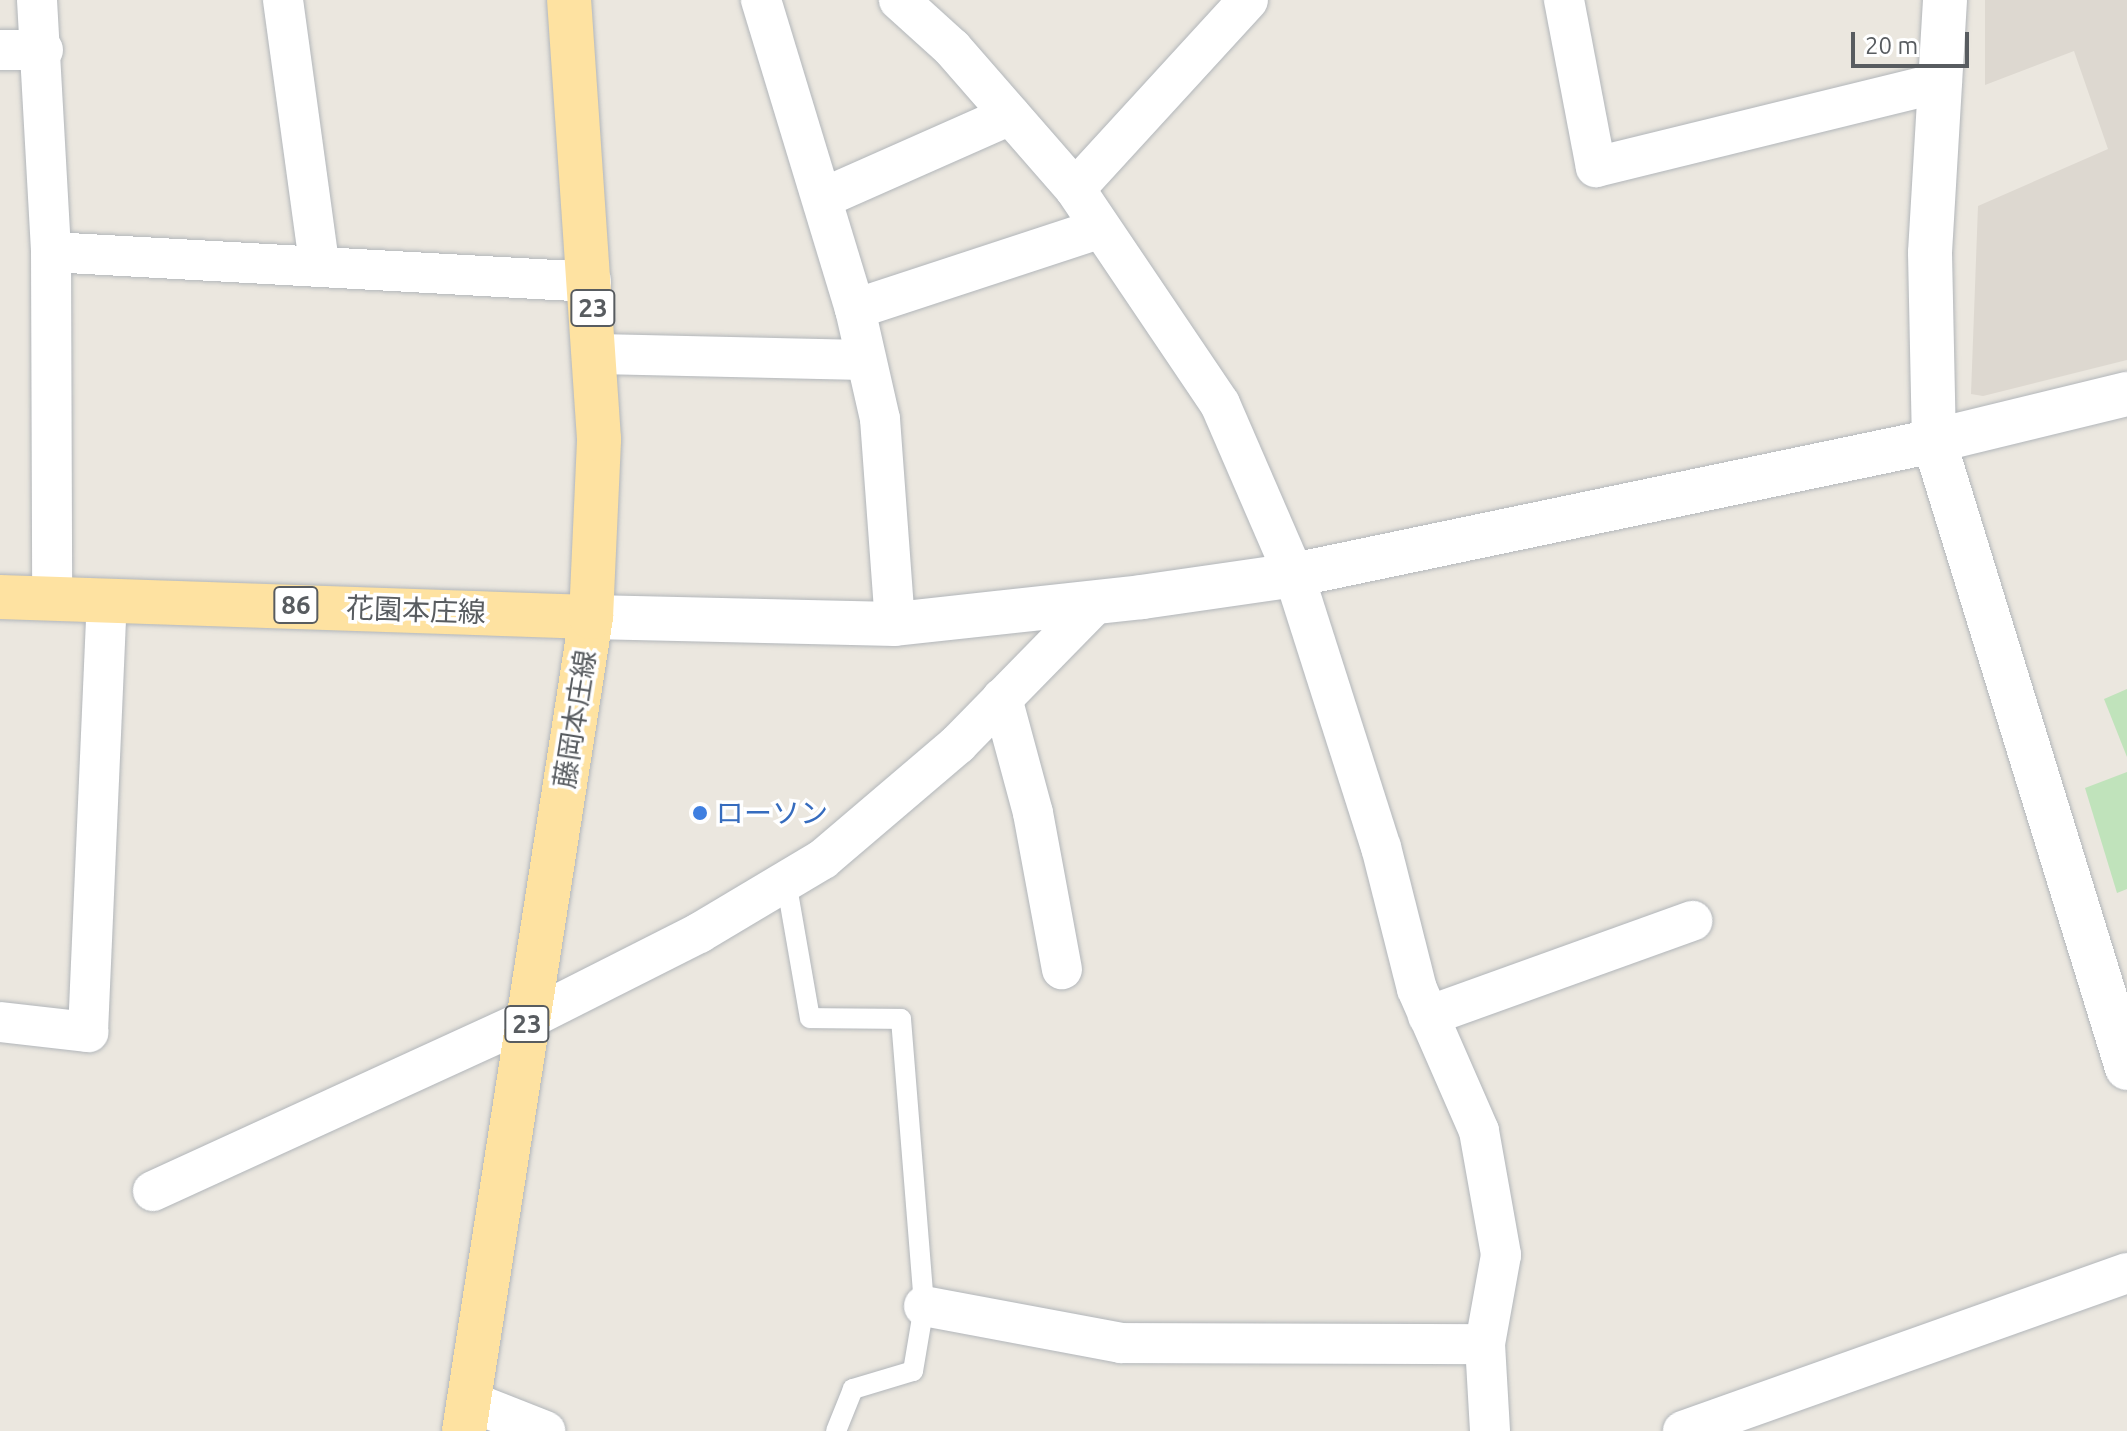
<!DOCTYPE html>
<meta charset="utf-8">
<style>
body{margin:0}
#map{position:relative;width:2127px;height:1431px;overflow:hidden;background:#ebe7df;font-family:Ubuntu,"Noto Sans JP",sans-serif}
div>[style]{position:absolute}
[style*='--x']{left:calc(var(--x)*1px);top:calc(var(--y)*1px);width:calc(var(--w)*1px);rotate:calc(var(--a)*1deg)}
.education>*{inset:0;background:#ddd8d0}
.green>*{inset:0;background:#c0e3bb}
.roads{filter:drop-shadow(0 0 2px #b2b6ba) drop-shadow(0 0 2px #b2b6ba)}
.service>*{height:20px;margin:-10px;padding:0 10px;transform-origin:10px;border-radius:10px;background:#fff}
.minor>*{height:40px;margin:-20px;padding:0 20px;transform-origin:20px;border-radius:20px;background:#fff}
.tertiary>*{height:44px;margin:-22px;padding:0 22px;transform-origin:22px;border-radius:22px;background:#fff}
.primary>*{height:44px;margin:-22px;padding:0 22px;transform-origin:22px;border-radius:22px;background:#fee2a1}
.dots>*{width:22px;height:22px;translate:-50% -50%;box-sizing:border-box;border:4px solid #fff;border-radius:50%}
span{translate:-50% -50%;white-space:nowrap;text-align:center;line-height:1.15;-webkit-text-stroke:7px #fff;paint-order:stroke}
.shield-label span{padding:2px 6px;background:#fff;border:2px solid;border-radius:6px;-webkit-text-stroke-width:0}
.shield-label{font-size:26px;color:#585c60;font-weight:700}
.street-label{font-size:28px;color:#585c60}
.shop-label{font-size:28px;color:#366cbe}
.left{translate:0 -50%;text-align:left}
.scale{position:absolute;left:1851px;top:32px;width:118px;height:36px;box-sizing:border-box;border:4px solid #585c60;border-top:0;padding-left:10px;font-size:24px;line-height:28px;white-space:nowrap;color:#585c60;-webkit-text-stroke:6px #fff;paint-order:stroke}
</style>
<div id="map">
<div class="education">
<i style="clip-path:polygon(1985px 0,2127px 0,2127px 360px,1983px 396px,1971px 394px,1978px 206px,2108px 149px,2074px 51px,1985px 85px)"></i>
</div>
<div class="green">
<i style="clip-path:polygon(2127px 689px,2127px 757px,2104px 699px)"></i>
<i style="clip-path:polygon(2127px 772px,2127px 889px,2117px 893px,2085px 788px)"></i>
</div>
<div class="roads">
<div class="service">
<i style="--x:786;--y:881;--w:139;--a:80.1"></i>
<i style="--x:810;--y:1018;--w:91;--a:0.6"></i>
<i style="--x:901;--y:1019;--w:288;--a:85.4"></i>
<i style="--x:924;--y:1306;--w:66;--a:99.6"></i>
<i style="--x:913;--y:1371;--w:63;--a:163.3"></i>
<i style="--x:853;--y:1389;--w:45;--a:112"></i>
</div>
<div class="minor">
<i style="--x:37;--y:0;--w:252;--a:86.8"></i>
<i style="--x:51;--y:252;--w:346;--a:89.8"></i>
<i style="--x:283;--y:0;--w:265;--a:82.2"></i>
<i style="--x:761;--y:0;--w:323;--a:73.1"></i>
<i style="--x:855;--y:309;--w:113;--a:77.2"></i>
<i style="--x:880;--y:419;--w:206;--a:85.8"></i>
<i style="--x:899;--y:0;--w:72;--a:42.2"></i>
<i style="--x:952;--y:48;--w:187;--a:48.9"></i>
<i style="--x:1075;--y:189;--w:259;--a:56"></i>
<i style="--x:1220;--y:404;--w:186;--a:66.6"></i>
<i style="--x:1294;--y:575;--w:286;--a:72.3"></i>
<i style="--x:1381;--y:847;--w:146;--a:75.8"></i>
<i style="--x:1417;--y:989;--w:155;--a:66.4"></i>
<i style="--x:1479;--y:1131;--w:126;--a:79.9"></i>
<i style="--x:1501;--y:1255;--w:90;--a:100.2"></i>
<i style="--x:1485;--y:1344;--w:87;--a:86.7"></i>
<i style="--x:1564;--y:0;--w:170;--a:79.2"></i>
<i style="--x:1596;--y:167;--w:356;--a:-13.8"></i>
<i style="--x:0;--y:50;--w:43;--a:0"></i>
<i style="--x:1075;--y:189;--w:256;--a:-47.5"></i>
<i style="--x:823;--y:198;--w:205;--a:-23.9"></i>
<i style="--x:51;--y:252;--w:541;--a:3.18"></i>
<i style="--x:855;--y:309;--w:257;--a:-18.2"></i>
<i style="--x:596;--y:354;--w:270;--a:1.3"></i>
<i style="--x:1002;--y:698;--w:119;--a:74.9"></i>
<i style="--x:1033;--y:813;--w:159;--a:79.5"></i>
<i style="--x:1428;--y:1016;--w:281;--a:-19.8"></i>
<i style="--x:0;--y:1022;--w:89;--a:6.5"></i>
<i style="--x:88;--y:1032;--w:433;--a:-87.5"></i>
<i style="--x:153;--y:1191;--w:411;--a:-24.6"></i>
<i style="--x:527;--y:1020;--w:193;--a:-26.8"></i>
<i style="--x:699;--y:933;--w:144;--a:-30.8"></i>
<i style="--x:823;--y:859;--w:177;--a:-40.4"></i>
<i style="--x:958;--y:744;--w:197;--a:-45.6"></i>
<i style="--x:924;--y:1306;--w:200;--a:10.6"></i>
<i style="--x:1121;--y:1343;--w:364;--a:0.2"></i>
<i style="--x:469;--y:1401;--w:82;--a:21.5"></i>
<i style="--x:1683;--y:1431;--w:471;--a:-19.6"></i>
</div>
<div class="tertiary">
<i style="--x:1945;--y:0;--w:253;--a:93.4"></i>
<i style="--x:1930;--y:253;--w:188;--a:88.8"></i>
<i style="--x:1934;--y:441;--w:656;--a:72.89"></i>
<i style="--x:591;--y:617;--w:304;--a:1.3"></i>
<i style="--x:895;--y:624;--w:248;--a:-6.2"></i>
<i style="--x:1142;--y:597;--w:154;--a:-8.2"></i>
<i style="--x:1294;--y:575;--w:654;--a:-11.83"></i>
<i style="--x:1934;--y:441;--w:199;--a:-13.7"></i>
</div>
<div class="primary">
<i style="--x:0;--y:597;--w:591;--a:1.94"></i>
<i style="--x:464;--y:1431;--w:824;--a:-81.13"></i>
<i style="--x:591;--y:617;--w:178;--a:-87.4"></i>
<i style="--x:599;--y:439;--w:440;--a:-93.9"></i>
</div>
</div>
<div class="dots">
<i style="left:700px;top:813px;background:#3f7fe0"></i>
</div>
<div class="shield-label">
<span style="left:593px;top:308px">23</span>
<span style="left:296px;top:605px">86</span>
<span style="left:527px;top:1024px">23</span>
</div>
<div class="street-label">
<span style="left:416px;top:610px;rotate:2deg">花園本庄線</span>
<span style="left:575px;top:719px;rotate:-81deg">藤岡本庄線</span>
</div>
<div class="shop-label">
<span class="left" style="left:716px;top:813px">ローソン</span>
</div>
<div class="scale">20 m</div>
</div>
